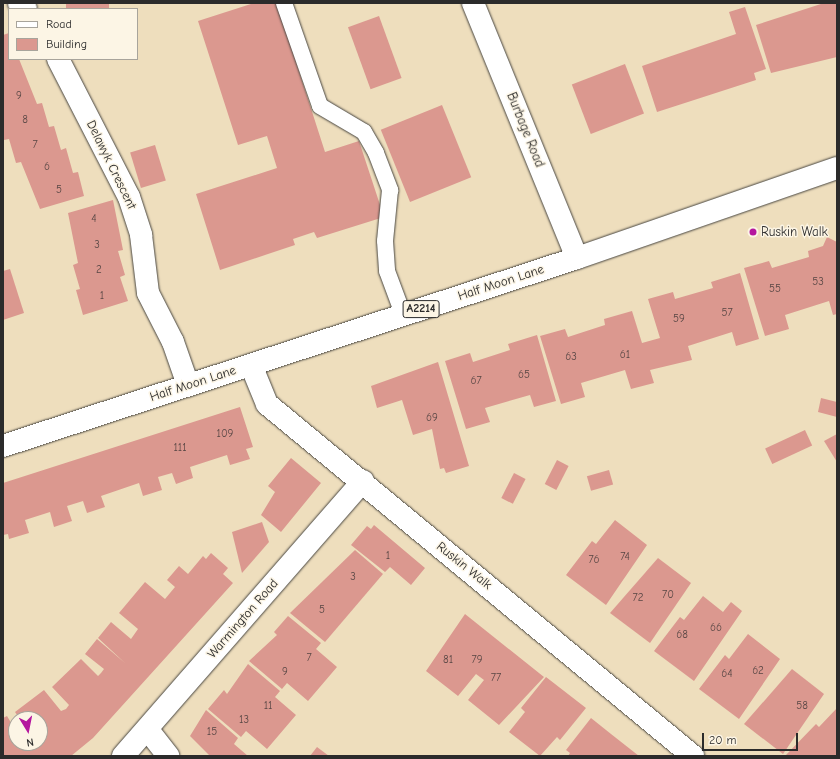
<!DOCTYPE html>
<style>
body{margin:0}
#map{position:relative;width:840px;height:759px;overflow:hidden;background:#eedebd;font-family:"Comic Neue",sans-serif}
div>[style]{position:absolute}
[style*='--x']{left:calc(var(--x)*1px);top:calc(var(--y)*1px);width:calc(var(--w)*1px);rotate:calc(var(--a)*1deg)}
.building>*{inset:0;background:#db988f;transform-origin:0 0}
.roads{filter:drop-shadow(0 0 1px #484641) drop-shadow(0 0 1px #484641)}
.service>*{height:16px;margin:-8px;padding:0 8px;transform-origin:8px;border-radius:8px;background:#fff}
.minor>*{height:22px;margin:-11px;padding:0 11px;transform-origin:11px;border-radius:11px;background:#fff}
.tertiary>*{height:22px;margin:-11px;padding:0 11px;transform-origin:11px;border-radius:11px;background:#fff}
.primary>*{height:22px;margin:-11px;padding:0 11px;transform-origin:11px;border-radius:11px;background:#fff}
.dots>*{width:11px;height:11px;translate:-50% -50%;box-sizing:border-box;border:2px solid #fcf5e5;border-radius:50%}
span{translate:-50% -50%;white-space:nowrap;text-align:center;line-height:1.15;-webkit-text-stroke:3px #fcf5e5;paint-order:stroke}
.number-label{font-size:11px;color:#574644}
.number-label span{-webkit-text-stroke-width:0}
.shield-label span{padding:1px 3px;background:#fcf5e5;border:1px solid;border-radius:3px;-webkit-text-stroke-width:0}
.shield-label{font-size:12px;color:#2b2b2b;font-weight:700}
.street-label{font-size:13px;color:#2b2b2b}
.poi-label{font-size:13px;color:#2b2b2b}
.left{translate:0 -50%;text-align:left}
.frame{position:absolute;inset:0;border:4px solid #2b2b2b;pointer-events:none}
.legend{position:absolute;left:8px;top:8px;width:130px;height:52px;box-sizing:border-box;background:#fcf5e5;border:1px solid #a8a49b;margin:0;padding:5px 7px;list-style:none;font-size:12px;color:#2b2b2b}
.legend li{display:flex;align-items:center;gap:8px;height:20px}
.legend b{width:20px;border:1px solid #a8a49b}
.north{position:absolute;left:8px;top:711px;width:40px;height:40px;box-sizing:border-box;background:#fcf5e5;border:1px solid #a8a49b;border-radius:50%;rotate:170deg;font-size:11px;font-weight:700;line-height:16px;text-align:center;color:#2b2b2b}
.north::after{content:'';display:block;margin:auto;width:14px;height:18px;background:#b5179e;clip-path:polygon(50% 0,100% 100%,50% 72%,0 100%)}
.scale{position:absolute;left:702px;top:733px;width:96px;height:18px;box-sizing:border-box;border:2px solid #2b2b2b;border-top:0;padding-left:5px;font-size:12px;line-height:14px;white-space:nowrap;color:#2b2b2b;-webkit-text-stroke:3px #fcf5e5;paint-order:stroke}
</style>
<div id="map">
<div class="building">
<i style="left:66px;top:3px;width:43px;height:6px"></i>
<i style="clip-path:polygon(254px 3px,277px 3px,325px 152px,359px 141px,384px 217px,317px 238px,314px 232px,293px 239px,295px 245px,220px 270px,196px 194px,277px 168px,267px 136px,238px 145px,198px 21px)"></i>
<i style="clip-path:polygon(824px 3px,837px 3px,837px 57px,771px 73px,756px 25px)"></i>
<i style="clip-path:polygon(745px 7px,766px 69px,754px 73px,756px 80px,657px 112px,642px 66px,736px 34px,729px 12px)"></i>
<i style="left:379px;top:16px;width:66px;height:33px;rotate:70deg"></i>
<i style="clip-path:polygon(9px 33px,9px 59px,19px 59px,37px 104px,42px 103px,49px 127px,54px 126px,61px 150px,66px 148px,73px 173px,78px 172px,84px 196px,40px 209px,21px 162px,16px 163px,9px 139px,4px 140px,3px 35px)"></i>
<i style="left:625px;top:64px;width:53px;height:57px;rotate:69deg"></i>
<i style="left:442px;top:105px;width:78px;height:66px;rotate:68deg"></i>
<i style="left:155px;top:145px;width:37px;height:26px;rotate:73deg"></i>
<i style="clip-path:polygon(113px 200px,123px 250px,118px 251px,125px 275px,120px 277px,128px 301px,83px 315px,76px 290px,80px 289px,73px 265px,78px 263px,68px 213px)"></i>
<i style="clip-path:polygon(827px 237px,837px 242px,837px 314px,833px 315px,829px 301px,785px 315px,789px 329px,765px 336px,744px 268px,769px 261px,772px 268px,809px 257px,808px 251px,823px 246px)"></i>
<i style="clip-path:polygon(10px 269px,24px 313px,3px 320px,3px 271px)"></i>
<i style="clip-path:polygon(740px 273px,759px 339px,736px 346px,732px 332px,688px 346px,692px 360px,650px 370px,654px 383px,631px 389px,625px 370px,581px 383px,585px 397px,561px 404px,540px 336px,565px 329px,568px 337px,605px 325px,604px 319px,632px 311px,642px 343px,660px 338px,648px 299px,673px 292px,675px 299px,713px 288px,711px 282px)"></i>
<i style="clip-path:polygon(537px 335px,556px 401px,534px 407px,530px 395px,485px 408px,490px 422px,466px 429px,445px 361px,470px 353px,473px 362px,510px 350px,508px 344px)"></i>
<i style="clip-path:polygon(438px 362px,469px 466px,446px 473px,444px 468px,440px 469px,432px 429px,413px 435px,402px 400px,377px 408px,371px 386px)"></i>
<i style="clip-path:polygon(821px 398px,837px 402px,837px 417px,818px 412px)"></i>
<i style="clip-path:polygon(240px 407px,253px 447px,246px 449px,250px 459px,230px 465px,227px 455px,190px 467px,193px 478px,176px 484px,172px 473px,158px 477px,162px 490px,143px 496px,139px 483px,101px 496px,105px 507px,87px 513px,83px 501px,67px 506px,72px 521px,54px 527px,50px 512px,25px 520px,29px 533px,9px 539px,8px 534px,3px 535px,3px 483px)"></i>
<i style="left:805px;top:430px;width:17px;height:44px;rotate:65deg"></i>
<i style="clip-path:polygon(837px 434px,837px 462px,824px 441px)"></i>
<i style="clip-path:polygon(291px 458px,321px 483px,281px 532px,261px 515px,275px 492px,268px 486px)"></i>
<i style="left:557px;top:460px;width:13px;height:27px;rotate:27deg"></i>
<i style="left:609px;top:470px;width:15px;height:23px;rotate:74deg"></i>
<i style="left:514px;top:473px;width:13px;height:28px;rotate:27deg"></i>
<i style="clip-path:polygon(615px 520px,647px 545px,606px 605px,566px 575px,592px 541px,596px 544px)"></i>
<i style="clip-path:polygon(262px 522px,269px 542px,242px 573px,232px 532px)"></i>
<i style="clip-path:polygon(374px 525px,425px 568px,411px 585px,390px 567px,385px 572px,351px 545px,367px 526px,371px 529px)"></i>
<i style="clip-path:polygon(355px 550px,383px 574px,325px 642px,290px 613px)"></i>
<i style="clip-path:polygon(211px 553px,228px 568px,223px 574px,233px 583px,93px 738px,71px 756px,3px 756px,3px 718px,7px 716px,16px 731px,16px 743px,40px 743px,40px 719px,20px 719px,15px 712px,44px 690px,61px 711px,66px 709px,69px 705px,52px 687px,81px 659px,98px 676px,101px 673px,104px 669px,85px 654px,97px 639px,125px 663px,98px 638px,111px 622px,131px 639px,138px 629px,119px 613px,145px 582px,165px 599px,175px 587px,167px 580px,179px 566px,188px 574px,203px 556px,206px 559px)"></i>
<i style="clip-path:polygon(658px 558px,691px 583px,650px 643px,610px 613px)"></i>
<i style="clip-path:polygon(703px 596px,723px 612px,731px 602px,742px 611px,694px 681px,654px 651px,680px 617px,684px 620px)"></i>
<i style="clip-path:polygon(465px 614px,544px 677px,499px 725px,468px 700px,484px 680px,476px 674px,458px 696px,426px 671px)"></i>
<i style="clip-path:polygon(288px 616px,321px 643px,316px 649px,337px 667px,308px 701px,287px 683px,282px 689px,249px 661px,277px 635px,274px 632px)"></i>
<i style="clip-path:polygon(748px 634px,780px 659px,739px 719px,699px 689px,725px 655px,729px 659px)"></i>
<i style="clip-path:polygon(248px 664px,280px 691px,275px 697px,296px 715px,267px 749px,246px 731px,241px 737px,208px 709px,224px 690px,227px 694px)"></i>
<i style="clip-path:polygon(792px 669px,824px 694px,783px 754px,744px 724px)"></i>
<i style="clip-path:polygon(546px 677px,586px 708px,560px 740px,557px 737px,540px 756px,509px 732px,525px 712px,521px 708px)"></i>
<i style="clip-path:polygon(837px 708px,837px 756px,785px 756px,816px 724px,819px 727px)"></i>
<i style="clip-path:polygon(206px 710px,238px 738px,234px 744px,248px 756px,210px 756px,190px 736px)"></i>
<i style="clip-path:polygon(591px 718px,611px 734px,639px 756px,568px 756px,570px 753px,566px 750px)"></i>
<i style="clip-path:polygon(317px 747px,329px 756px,310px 756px)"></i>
</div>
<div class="roads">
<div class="service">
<i style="--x:284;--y:3;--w:109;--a:70.7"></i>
<i style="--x:320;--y:106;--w:51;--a:30.6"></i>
<i style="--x:364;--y:132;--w:24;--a:60"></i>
<i style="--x:376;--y:153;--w:40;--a:69"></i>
<i style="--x:390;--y:190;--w:51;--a:95.6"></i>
<i style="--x:385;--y:241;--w:30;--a:86"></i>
<i style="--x:387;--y:271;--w:46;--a:69.6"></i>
</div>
<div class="minor">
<i style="--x:19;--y:3;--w:9;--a:41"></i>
<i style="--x:58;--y:59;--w:155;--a:62.8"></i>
<i style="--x:129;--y:197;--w:40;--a:72"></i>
<i style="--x:141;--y:235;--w:58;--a:83.1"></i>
<i style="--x:148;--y:293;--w:55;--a:63"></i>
<i style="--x:173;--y:342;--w:46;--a:70.8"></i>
<i style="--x:251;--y:365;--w:42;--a:67.7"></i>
<i style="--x:267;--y:404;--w:553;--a:39.57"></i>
<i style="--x:148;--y:730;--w:33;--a:52"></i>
<i style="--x:123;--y:756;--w:365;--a:-48.9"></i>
</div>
<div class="tertiary">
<i style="--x:473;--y:3;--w:275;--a:67.8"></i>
</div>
<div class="primary">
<i style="--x:3;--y:446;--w:604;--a:-18.13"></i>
<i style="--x:577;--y:258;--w:275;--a:-19.1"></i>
</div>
</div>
<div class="dots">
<i style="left:753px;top:232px;background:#b5179e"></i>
</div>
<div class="number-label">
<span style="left:19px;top:96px">9</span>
<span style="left:25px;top:120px">8</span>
<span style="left:35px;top:145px">7</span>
<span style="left:47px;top:167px">6</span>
<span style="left:59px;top:190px">5</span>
<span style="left:94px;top:219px">4</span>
<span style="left:97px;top:245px">3</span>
<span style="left:99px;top:270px">2</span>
<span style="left:818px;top:282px">53</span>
<span style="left:775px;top:289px">55</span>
<span style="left:102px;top:296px">1</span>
<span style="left:727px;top:313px">57</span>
<span style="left:679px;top:319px">59</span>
<span style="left:625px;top:355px">61</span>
<span style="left:571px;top:357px">63</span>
<span style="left:524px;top:375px">65</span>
<span style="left:476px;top:381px">67</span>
<span style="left:432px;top:418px">69</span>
<span style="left:225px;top:434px">109</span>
<span style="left:180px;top:448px">111</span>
<span style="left:388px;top:556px">1</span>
<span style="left:625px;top:557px">74</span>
<span style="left:594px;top:560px">76</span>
<span style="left:353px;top:577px">3</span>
<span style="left:668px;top:595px">70</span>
<span style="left:638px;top:598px">72</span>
<span style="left:322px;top:610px">5</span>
<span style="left:716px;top:628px">66</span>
<span style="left:682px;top:635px">68</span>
<span style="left:309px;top:658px">7</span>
<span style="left:448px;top:660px">81</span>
<span style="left:477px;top:660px">79</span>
<span style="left:758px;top:671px">62</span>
<span style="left:285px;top:672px">9</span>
<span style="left:727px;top:674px">64</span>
<span style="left:496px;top:678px">77</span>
<span style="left:268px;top:706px">11</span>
<span style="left:802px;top:706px">58</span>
<span style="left:244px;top:720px">13</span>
<span style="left:212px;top:732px">15</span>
</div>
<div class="shield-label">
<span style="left:421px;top:309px">A2214</span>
</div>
<div class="street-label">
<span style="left:525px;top:130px;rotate:68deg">Burbage Road</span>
<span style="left:111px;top:165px;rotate:64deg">Delawyk Crescent</span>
<span style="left:501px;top:283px;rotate:-18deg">Half Moon Lane</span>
<span style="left:193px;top:384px;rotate:-18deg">Half Moon Lane</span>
<span style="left:464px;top:566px;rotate:39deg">Ruskin Walk</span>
<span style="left:243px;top:619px;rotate:-49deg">Warmington Road</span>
</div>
<div class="poi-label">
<span class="left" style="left:761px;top:232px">Ruskin Walk</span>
</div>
<div class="frame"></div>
<ul class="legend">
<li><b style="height:5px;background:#fff"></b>Road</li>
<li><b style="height:11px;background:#db988f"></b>Building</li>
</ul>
<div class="north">N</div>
<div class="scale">20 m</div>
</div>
